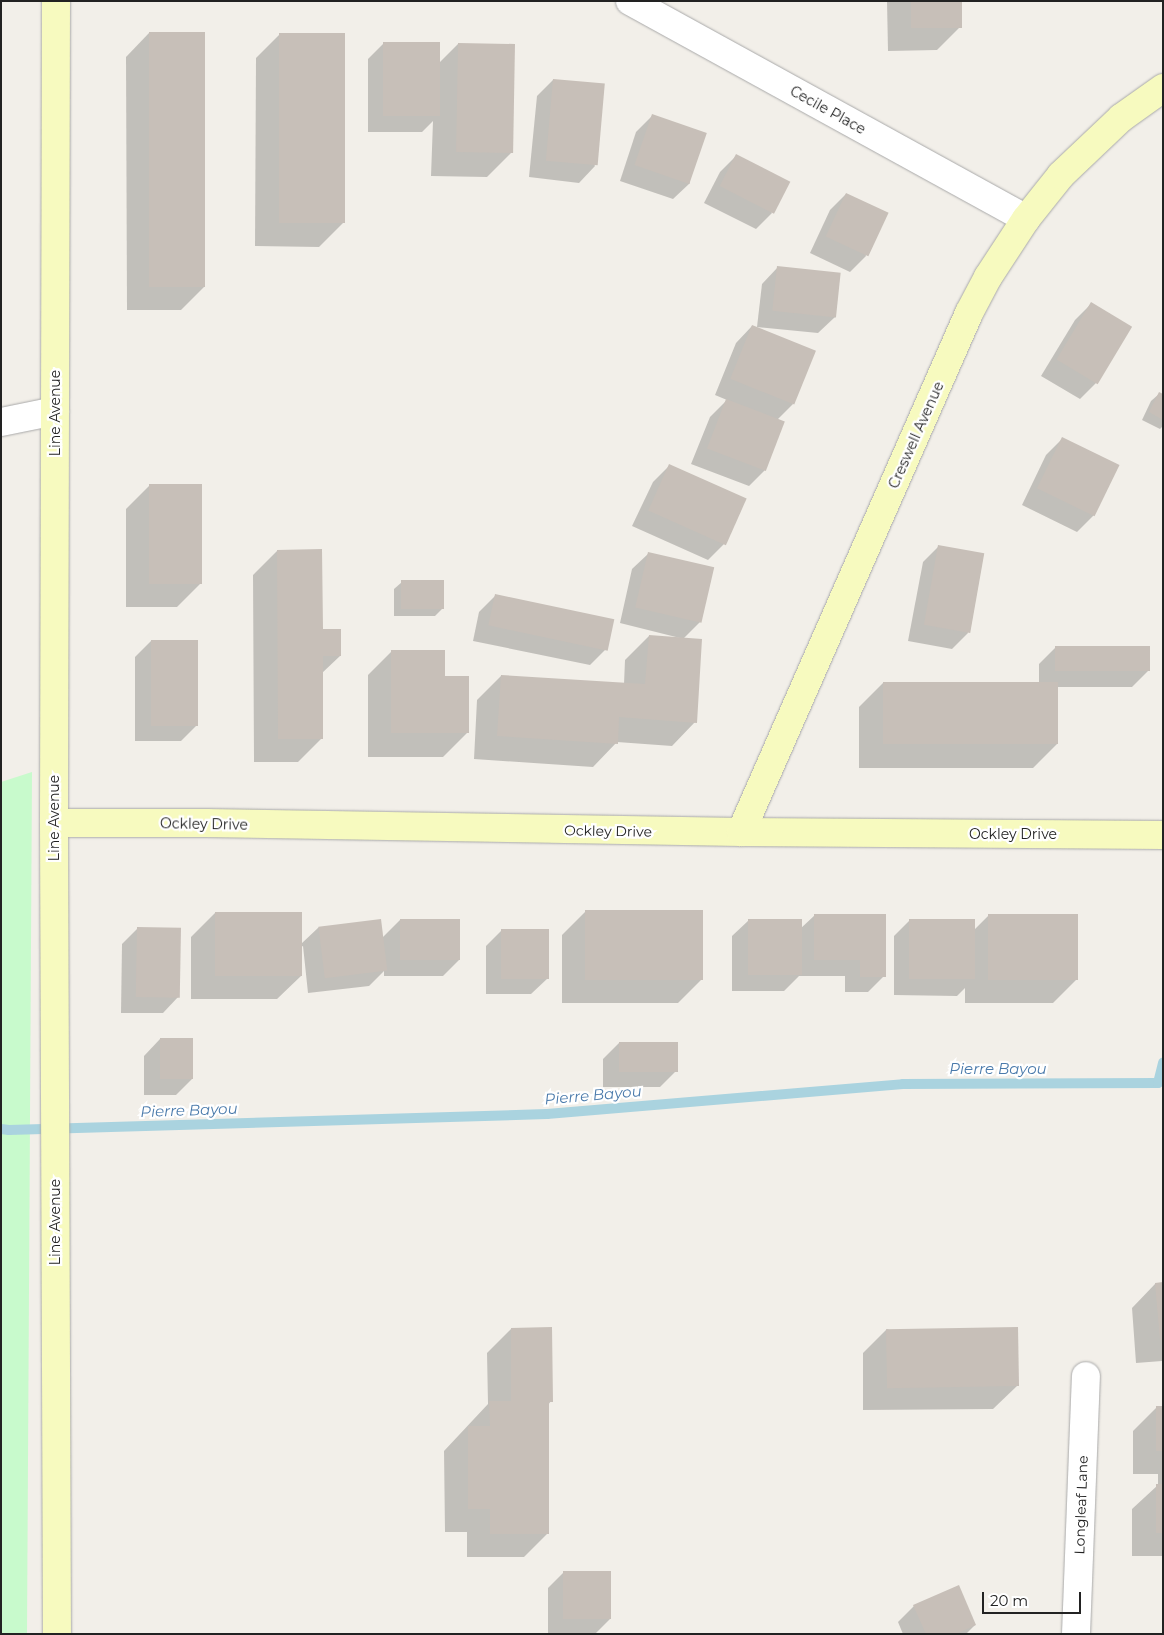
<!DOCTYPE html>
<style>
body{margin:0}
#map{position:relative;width:1164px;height:1635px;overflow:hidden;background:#f2efe9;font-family:Montserrat,sans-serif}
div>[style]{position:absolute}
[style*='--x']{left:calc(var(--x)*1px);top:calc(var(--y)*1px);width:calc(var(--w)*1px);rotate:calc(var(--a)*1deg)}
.park>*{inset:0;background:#c8facc}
.shadow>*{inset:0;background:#0003}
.stream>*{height:10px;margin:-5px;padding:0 5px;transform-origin:5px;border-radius:5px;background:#aad3df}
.building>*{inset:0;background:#c7bfb8;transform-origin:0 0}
.roads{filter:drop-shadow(0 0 1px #a9a9a9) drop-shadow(0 0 1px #a9a9a9)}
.street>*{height:28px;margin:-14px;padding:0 14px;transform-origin:14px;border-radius:14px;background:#fff}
.secondary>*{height:28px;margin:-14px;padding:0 14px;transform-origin:14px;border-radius:14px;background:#f7fabf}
span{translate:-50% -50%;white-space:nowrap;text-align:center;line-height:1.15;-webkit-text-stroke:4.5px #fff;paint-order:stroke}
.street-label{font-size:14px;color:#222}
.water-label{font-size:15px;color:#4a7aab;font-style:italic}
.frame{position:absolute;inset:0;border:2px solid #222;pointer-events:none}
.scale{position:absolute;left:982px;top:1592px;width:99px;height:22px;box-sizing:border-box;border:2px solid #222;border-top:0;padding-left:6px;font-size:15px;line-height:18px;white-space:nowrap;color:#222;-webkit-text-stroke:4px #fff;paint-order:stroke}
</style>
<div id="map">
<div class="park">
<i style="clip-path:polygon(32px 772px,27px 1634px,1px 1634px,1px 782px)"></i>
</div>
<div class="shadow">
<i style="clip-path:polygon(887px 1px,961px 1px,961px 26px,937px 50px,888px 51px)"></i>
<i style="clip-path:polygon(149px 33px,205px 286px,181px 310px,127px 310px,126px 57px)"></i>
<i style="clip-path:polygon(280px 34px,343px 223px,319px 247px,255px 246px,256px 58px)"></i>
<i style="clip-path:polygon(384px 43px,438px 64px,458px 44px,511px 153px,487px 177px,431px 176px,433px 121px,422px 132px,368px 132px,368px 59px)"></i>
<i style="clip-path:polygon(553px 80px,595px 166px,579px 183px,529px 177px,537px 96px)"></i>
<i style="clip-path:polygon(652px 116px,690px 183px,673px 199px,620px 181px,636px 132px)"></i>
<i style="clip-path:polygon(736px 156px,772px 213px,756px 229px,704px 203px,720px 172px)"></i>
<i style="clip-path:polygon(846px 194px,866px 256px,850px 272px,810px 253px,830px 210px)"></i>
<i style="clip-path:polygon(778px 267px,835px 317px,818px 333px,757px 327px,762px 284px)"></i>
<i style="clip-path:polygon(1092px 303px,1096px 383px,1080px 399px,1041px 376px,1075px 320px)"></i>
<i style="clip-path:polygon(752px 326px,793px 404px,777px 420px,765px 470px,749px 486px,691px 464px,710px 417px,727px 400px,715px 395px,736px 343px)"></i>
<i style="clip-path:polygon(1159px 394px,1163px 395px,1163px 426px,1160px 429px,1142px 420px,1151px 401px)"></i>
<i style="clip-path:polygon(1062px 439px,1118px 466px,1093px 516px,1077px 532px,1022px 505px,1046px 455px)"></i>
<i style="clip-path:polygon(669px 466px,724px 544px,708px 560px,632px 526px,653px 482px)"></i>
<i style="clip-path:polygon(150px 485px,201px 583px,177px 607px,126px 607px,126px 509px)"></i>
<i style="clip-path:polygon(939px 546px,968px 633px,952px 649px,908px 641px,923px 562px)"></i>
<i style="clip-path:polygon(277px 551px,321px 630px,340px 656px,321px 674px,322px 738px,298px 762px,254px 762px,253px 575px)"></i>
<i style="clip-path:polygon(649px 553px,700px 622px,683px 639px,695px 722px,672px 746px,617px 742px,593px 767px,474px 759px,477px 700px,501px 676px,624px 684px,625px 660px,649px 636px,680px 638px,620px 623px,632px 569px)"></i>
<i style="clip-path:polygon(402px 582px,443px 608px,435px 616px,394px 616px,394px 589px)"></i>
<i style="clip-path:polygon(496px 595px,606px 649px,590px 665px,473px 641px,479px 612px)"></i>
<i style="clip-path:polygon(151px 641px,197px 725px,181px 741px,135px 741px,135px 657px)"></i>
<i style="clip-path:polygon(1055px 648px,1148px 671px,1132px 687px,1057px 687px,1057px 744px,1033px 768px,859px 768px,859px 707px,883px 683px,1039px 683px,1039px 664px)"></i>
<i style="clip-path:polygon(392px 651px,444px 677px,467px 733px,443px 757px,368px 757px,368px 675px)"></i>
<i style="clip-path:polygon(586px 911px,702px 979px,678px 1003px,562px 1003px,562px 935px)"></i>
<i style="clip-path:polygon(215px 913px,301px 944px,319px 927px,382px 938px,400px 920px,459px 960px,443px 976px,384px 976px,384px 971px,369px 986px,308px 993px,303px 946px,301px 947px,301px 976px,277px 999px,191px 999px,191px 937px)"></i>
<i style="clip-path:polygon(815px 915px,884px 976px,868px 992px,845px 992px,845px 976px,799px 976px,784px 991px,732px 991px,732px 936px,749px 920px,800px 929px)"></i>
<i style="clip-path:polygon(989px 915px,1077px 979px,1053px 1003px,965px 1003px,965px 988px,957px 996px,894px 995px,894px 936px,910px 920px,974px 930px)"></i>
<i style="clip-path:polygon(138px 928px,179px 996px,163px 1013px,121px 1013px,122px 944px)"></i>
<i style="clip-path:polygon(502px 930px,548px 978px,531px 994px,486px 994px,486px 946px)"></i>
<i style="clip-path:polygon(160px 1039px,192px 1079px,176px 1095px,144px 1095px,144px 1056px)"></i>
<i style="clip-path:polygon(619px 1043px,676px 1071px,660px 1087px,603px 1087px,603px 1059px)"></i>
<i style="clip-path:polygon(1163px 1283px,1163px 1374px,1162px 1361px,1136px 1363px,1132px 1308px,1155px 1284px)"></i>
<i style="clip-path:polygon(511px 1329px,551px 1401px,548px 1405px,548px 1533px,524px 1557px,467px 1557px,467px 1532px,445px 1532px,444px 1451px,488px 1404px,487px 1353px)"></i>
<i style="clip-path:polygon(887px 1329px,1017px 1386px,993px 1409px,863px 1410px,863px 1353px)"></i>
<i style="clip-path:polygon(1157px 1407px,1163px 1407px,1163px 1556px,1132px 1556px,1132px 1509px,1158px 1485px,1158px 1474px,1133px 1474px,1133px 1431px)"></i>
<i style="clip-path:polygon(564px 1572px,610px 1619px,595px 1634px,548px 1634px,548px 1588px)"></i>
<i style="clip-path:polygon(914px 1606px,975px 1625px,966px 1634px,903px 1634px,898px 1622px)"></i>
</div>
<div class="stream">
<i style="--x:1;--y:1129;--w:8;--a:7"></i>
<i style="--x:9;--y:1130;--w:538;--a:-1.7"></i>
<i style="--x:547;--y:1114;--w:357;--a:-4.8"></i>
<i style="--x:903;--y:1084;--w:255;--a:-0.2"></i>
<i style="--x:1158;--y:1083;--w:21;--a:-76"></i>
</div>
<div class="building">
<i style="left:911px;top:1px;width:51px;height:27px"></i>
<i style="left:149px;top:32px;width:56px;height:255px"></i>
<i style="left:279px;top:33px;width:66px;height:190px"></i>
<i style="left:383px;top:42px;width:57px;height:74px"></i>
<i style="left:458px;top:43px;width:57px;height:109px;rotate:1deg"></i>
<i style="left:553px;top:79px;width:52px;height:82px;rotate:5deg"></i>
<i style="left:652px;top:114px;width:58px;height:54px;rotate:19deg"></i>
<i style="left:736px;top:154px;width:61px;height:36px;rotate:27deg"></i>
<i style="left:846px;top:193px;width:47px;height:48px;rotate:25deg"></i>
<i style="left:777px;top:266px;width:64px;height:45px;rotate:6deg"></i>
<i style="left:1091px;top:302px;width:48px;height:67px;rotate:31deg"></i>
<i style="left:752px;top:325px;width:69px;height:58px;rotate:22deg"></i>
<i style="clip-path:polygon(1159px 392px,1163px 394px,1163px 420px,1149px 412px)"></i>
<i style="left:726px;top:399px;width:63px;height:53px;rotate:21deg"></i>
<i style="left:1062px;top:437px;width:64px;height:57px;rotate:26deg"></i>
<i style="left:669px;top:464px;width:85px;height:51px;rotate:24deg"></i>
<i style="left:149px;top:484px;width:53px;height:100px"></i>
<i style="left:938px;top:545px;width:47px;height:81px;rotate:10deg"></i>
<i style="clip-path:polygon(322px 549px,323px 629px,341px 629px,341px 656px,323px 656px,323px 739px,278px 739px,277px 550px)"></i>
<i style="left:648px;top:552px;width:68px;height:57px;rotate:13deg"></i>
<i style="left:401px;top:580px;width:43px;height:29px"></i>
<i style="left:495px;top:594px;width:122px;height:32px;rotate:12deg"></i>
<i style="clip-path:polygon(649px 635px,702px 639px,697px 723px,619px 717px,618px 744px,497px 736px,501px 675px,645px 684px)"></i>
<i style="left:151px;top:640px;width:47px;height:86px"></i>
<i style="left:1055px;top:646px;width:95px;height:25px"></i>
<i style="clip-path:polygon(391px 650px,445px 650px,445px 676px,469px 676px,469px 733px,391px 733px)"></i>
<i style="left:883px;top:682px;width:175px;height:62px"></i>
<i style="left:585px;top:910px;width:118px;height:70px"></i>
<i style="left:215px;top:912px;width:87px;height:64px"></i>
<i style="clip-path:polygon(814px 914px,886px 914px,886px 977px,860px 977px,860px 960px,814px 960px)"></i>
<i style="left:988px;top:914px;width:90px;height:66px"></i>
<i style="left:381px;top:919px;width:52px;height:63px;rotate:83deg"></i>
<i style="left:400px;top:919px;width:60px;height:41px"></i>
<i style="left:748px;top:919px;width:54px;height:56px"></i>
<i style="left:909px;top:919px;width:66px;height:60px"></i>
<i style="left:137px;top:927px;width:44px;height:70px;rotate:1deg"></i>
<i style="left:501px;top:929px;width:48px;height:50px"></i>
<i style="left:160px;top:1038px;width:33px;height:41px"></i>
<i style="left:619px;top:1042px;width:59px;height:30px"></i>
<i style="clip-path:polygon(1163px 1282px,1163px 1340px,1160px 1340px,1155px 1283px)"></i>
<i style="clip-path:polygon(552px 1327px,553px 1402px,549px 1402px,549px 1534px,490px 1534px,490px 1509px,468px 1509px,468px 1426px,490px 1426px,489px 1401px,511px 1401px,511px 1328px)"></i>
<i style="left:1018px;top:1327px;width:59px;height:132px;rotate:89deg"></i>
<i style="left:1156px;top:1406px;width:7px;height:45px"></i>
<i style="left:1156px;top:1484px;width:7px;height:49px"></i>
<i style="left:563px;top:1571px;width:48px;height:48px"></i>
<i style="clip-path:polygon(959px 1585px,976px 1625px,956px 1634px,926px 1634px,913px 1605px)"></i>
</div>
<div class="roads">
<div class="street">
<i style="--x:630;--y:1;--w:452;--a:28.8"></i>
<i style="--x:1;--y:422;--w:55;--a:-11.5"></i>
<i style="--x:1076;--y:1634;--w:258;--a:-87.8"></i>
</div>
<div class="secondary">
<i style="--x:56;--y:1;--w:822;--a:90.14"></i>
<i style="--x:54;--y:823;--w:811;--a:89.79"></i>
<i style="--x:54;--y:823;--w:153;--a:0"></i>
<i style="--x:207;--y:823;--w:534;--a:0.97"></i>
<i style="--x:741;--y:832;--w:422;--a:0.4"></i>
<i style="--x:741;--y:832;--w:567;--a:-66.28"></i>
<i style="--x:969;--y:313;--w:41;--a:-62.2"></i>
<i style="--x:988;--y:277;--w:69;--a:-56.8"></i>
<i style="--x:1026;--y:219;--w:56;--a:-51.5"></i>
<i style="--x:1061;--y:175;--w:83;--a:-43.5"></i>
<i style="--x:1121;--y:118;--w:52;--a:-35.5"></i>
</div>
</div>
<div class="street-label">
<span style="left:828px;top:110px;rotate:29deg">Cecile Place</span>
<span style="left:55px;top:413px;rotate:-90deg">Line Avenue</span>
<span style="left:916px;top:435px;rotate:-66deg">Creswell Avenue</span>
<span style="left:54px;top:818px;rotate:-90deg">Line Avenue</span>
<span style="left:204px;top:824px;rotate:1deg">Ockley Drive</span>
<span style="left:608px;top:831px;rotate:1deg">Ockley Drive</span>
<span style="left:1013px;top:834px">Ockley Drive</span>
<span style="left:55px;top:1222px;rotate:-90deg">Line Avenue</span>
<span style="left:1081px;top:1505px;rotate:-88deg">Longleaf Lane</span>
</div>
<div class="water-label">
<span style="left:998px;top:1069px">Pierre Bayou</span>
<span style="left:593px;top:1095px;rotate:-5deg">Pierre Bayou</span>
<span style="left:189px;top:1110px;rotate:-2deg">Pierre Bayou</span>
</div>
<div class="frame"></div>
<div class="scale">20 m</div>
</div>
